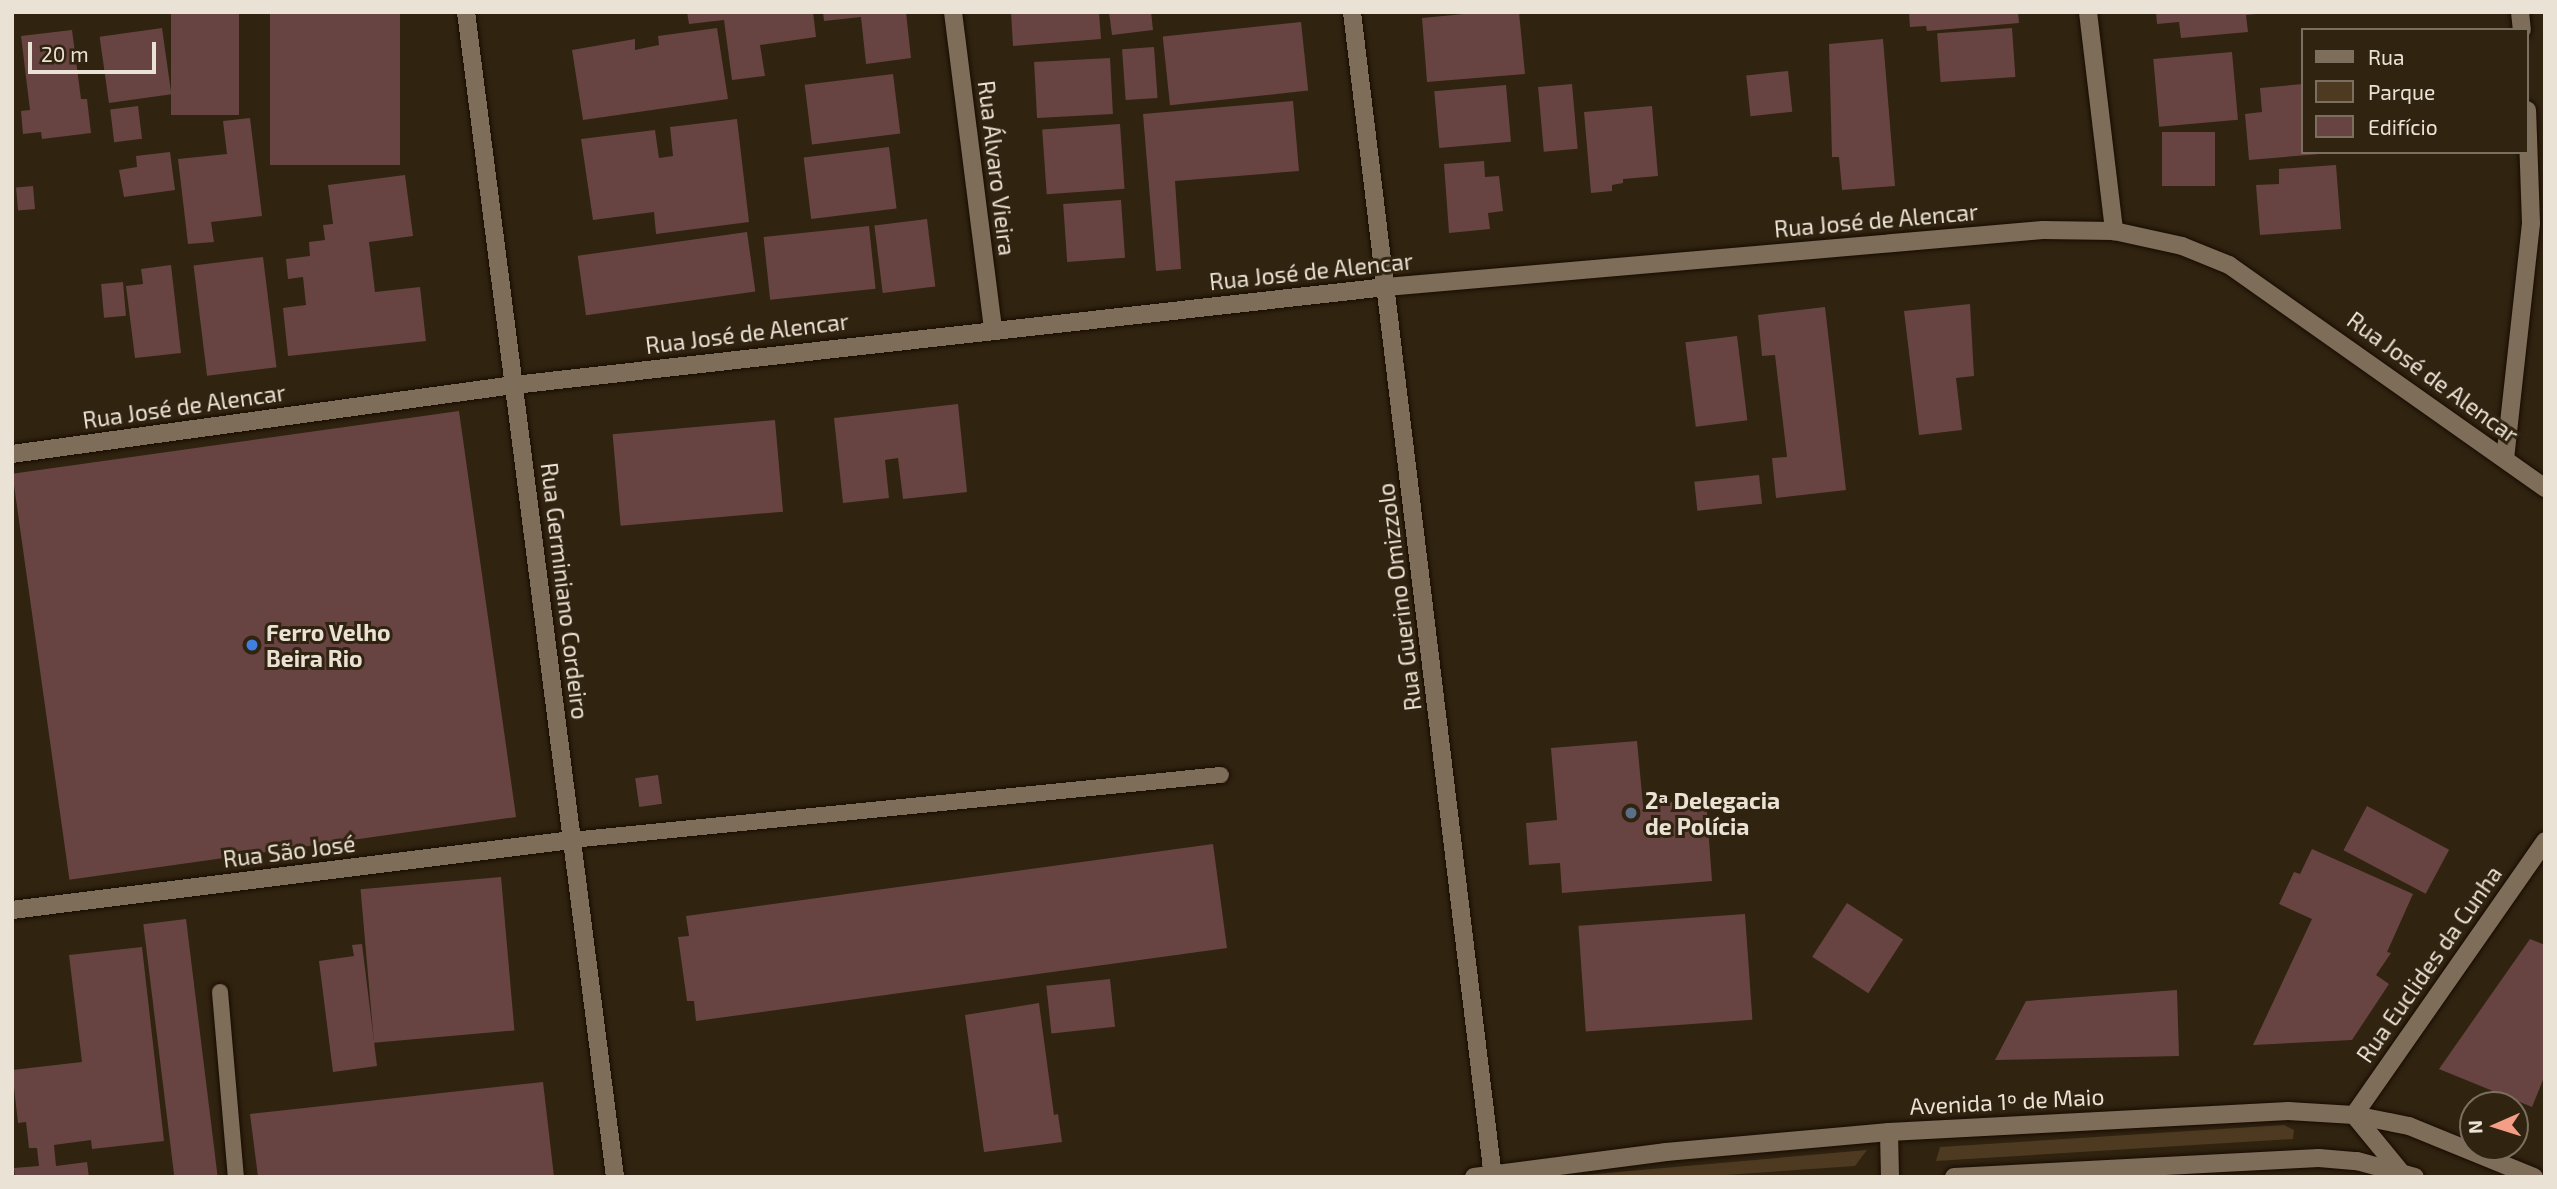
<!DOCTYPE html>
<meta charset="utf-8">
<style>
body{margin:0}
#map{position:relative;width:2557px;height:1189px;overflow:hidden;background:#302310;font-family:"Exo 2",sans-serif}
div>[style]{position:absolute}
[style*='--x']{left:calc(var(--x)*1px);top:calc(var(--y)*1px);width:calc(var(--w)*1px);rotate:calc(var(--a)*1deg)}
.green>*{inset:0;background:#4d3a21}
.building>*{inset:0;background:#674442;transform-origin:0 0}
.roads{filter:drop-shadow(0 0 2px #180c00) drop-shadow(0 0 2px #180c00)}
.service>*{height:16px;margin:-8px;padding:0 8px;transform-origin:8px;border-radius:8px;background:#7e6e59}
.minor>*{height:18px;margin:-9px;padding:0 9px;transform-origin:9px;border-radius:9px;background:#7e6e59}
.secondary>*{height:18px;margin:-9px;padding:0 9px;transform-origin:9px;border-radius:9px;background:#7e6e59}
.dots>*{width:19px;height:19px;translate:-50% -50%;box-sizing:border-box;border:4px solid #302310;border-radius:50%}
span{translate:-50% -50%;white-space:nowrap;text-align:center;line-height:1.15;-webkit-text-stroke:6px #302310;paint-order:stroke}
.street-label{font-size:23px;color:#ebe2d6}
.poi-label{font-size:23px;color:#ebe2d6;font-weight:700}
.left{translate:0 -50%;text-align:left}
.frame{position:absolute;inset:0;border:14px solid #ebe2d6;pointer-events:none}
.legend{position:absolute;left:2301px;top:28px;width:228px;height:126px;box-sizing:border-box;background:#302310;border:2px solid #7b6f5f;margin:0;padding:9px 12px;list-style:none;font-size:21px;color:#ebe2d6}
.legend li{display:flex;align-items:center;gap:14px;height:35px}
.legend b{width:35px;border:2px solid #7b6f5f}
.north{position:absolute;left:2459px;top:1091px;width:70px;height:70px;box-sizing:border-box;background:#302310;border:2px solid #7b6f5f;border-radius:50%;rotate:267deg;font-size:19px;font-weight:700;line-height:28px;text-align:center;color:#ebe2d6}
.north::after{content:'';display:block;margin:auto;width:24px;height:32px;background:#f49e88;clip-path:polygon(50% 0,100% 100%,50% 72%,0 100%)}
.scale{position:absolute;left:28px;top:42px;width:128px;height:32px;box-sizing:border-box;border:4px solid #ebe2d6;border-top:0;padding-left:9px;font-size:21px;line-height:24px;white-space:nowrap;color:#ebe2d6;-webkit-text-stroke:5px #302310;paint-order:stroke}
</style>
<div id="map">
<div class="green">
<i style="clip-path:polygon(2284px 1125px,2294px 1130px,2293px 1139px,1936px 1161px,1940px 1147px)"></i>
<i style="clip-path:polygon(1867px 1150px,1855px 1166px,1696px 1177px,1561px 1177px)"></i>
</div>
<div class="building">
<i style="left:171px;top:12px;width:68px;height:103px"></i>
<i style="left:270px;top:12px;width:130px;height:153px"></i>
<i style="clip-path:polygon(687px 12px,813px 12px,816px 37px,760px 45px,765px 76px,732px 80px,724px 20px,689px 24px)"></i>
<i style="clip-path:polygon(823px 12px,906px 12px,911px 58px,866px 64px,861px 17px,824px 21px)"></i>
<i style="clip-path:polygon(1011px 12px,1099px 12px,1101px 39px,1013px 46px)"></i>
<i style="clip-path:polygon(1109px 12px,1151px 12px,1153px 30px,1112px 35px)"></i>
<i style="clip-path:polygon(1485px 12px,1519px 12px,1525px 74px,1427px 82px,1422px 18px)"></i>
<i style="clip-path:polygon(1909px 12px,2018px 12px,2019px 23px,1927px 31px,1926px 26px,1910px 27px)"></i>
<i style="clip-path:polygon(2156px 12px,2255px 12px,2256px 14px,2246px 15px,2248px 32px,2181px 38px,2179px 22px,2157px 24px)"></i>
<i style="left:1301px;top:22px;width:69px;height:139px;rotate:84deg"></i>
<i style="left:162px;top:28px;width:67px;height:63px;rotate:82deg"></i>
<i style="clip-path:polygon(717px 28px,728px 99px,583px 120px,572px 50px,635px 39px,635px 50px,659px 45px,658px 36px)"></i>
<i style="left:2012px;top:28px;width:49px;height:75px;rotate:86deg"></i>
<i style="clip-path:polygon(72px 30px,81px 99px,87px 99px,91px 133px,42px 139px,41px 132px,23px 134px,21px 111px,30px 110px,21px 36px)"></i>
<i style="clip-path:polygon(1883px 39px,1895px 186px,1842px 190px,1839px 157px,1832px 157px,1829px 44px)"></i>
<i style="left:1154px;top:47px;width:51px;height:32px;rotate:86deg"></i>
<i style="left:2232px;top:52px;width:68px;height:79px;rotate:85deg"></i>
<i style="left:1110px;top:58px;width:56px;height:76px;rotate:87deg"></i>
<i style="left:1788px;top:71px;width:41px;height:42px;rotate:84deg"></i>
<i style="left:893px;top:74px;width:60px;height:89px;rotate:83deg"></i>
<i style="left:1572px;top:84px;width:65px;height:34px;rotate:85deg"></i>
<i style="clip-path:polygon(2303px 84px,2303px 152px,2320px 154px,2249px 160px,2245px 114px,2262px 112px,2260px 88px)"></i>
<i style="left:1506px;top:85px;width:57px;height:72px;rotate:85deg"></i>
<i style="clip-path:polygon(1293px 101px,1299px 171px,1175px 181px,1181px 269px,1156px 271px,1143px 114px)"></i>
<i style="left:138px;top:106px;width:33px;height:28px;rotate:83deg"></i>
<i style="clip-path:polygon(1652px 106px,1658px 176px,1623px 179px,1623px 183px,1612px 185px,1612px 191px,1591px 193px,1584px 112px)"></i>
<i style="clip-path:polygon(250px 118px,262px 216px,211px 222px,214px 242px,188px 244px,178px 159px,227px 154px,223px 121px)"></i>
<i style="clip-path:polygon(737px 119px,749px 222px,656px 234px,654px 212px,593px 220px,581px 139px,655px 130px,659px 158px,673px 156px,670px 127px)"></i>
<i style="left:1120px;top:124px;width:65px;height:78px;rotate:86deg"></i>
<i style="left:2215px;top:132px;width:54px;height:53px;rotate:90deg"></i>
<i style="left:889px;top:147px;width:62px;height:86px;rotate:83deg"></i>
<i style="clip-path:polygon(170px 152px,175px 190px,124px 197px,119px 170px,137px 167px,136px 156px)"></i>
<i style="clip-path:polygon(1484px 161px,1485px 177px,1499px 176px,1503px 211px,1488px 213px,1490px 229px,1449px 233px,1444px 164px)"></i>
<i style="clip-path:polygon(2336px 165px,2341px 229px,2260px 235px,2256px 185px,2279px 184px,2279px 169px)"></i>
<i style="clip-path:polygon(405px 175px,413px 236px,369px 242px,375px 292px,420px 287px,426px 341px,288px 356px,283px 308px,306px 305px,303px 277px,288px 279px,286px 259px,310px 256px,309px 242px,325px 240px,323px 225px,333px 224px,328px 185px)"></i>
<i style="left:33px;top:186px;width:23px;height:17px;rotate:85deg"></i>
<i style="left:1121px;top:200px;width:58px;height:58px;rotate:86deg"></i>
<i style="left:927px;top:219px;width:68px;height:53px;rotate:83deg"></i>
<i style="left:869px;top:226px;width:63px;height:106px;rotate:84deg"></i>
<i style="left:747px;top:232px;width:60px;height:171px;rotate:82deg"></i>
<i style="left:263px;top:257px;width:111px;height:70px;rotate:83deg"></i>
<i style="clip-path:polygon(171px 265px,181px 353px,135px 358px,126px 286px,143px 284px,141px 269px)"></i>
<i style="left:123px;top:282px;width:34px;height:22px;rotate:85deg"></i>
<i style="clip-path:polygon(1970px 304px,1974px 376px,1956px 378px,1962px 430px,1919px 435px,1904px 311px)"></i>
<i style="clip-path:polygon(1825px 307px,1846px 490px,1776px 498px,1772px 458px,1787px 457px,1775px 355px,1762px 356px,1758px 315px)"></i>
<i style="left:1737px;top:336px;width:85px;height:52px;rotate:83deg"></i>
<i style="clip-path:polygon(958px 404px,967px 492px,903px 499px,898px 458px,885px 460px,889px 498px,843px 503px,834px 418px)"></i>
<i style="left:459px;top:411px;width:410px;height:451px;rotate:82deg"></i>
<i style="left:775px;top:420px;width:92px;height:163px;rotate:85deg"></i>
<i style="left:1759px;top:475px;width:29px;height:65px;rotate:84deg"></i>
<i style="clip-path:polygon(1637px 741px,1643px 805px,1706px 799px,1712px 881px,1562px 893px,1560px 863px,1529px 865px,1526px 823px,1557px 820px,1551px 748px)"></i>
<i style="left:658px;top:775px;width:29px;height:23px;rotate:82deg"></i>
<i style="left:2367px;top:806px;width:93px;height:50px;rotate:28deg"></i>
<i style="clip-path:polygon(1213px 844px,1227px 948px,696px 1021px,694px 1001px,687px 1001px,678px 937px,689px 936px,686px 916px)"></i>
<i style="clip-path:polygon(2312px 849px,2413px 894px,2387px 952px,2391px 953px,2376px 975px,2389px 984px,2352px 1040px,2253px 1045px,2312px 919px,2279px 904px,2294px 872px,2300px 874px)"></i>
<i style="left:501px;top:877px;width:154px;height:141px;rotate:85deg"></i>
<i style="left:1847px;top:903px;width:67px;height:64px;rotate:33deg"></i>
<i style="left:1745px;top:914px;width:106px;height:167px;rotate:86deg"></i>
<i style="left:186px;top:919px;width:260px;height:43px;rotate:83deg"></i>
<i style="clip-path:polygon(2530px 939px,2545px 945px,2545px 1075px,2532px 1107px,2439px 1069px)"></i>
<i style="clip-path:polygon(362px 944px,377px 1066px,333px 1072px,319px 961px,354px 956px,352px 945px)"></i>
<i style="clip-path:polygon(142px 947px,164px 1141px,92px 1149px,91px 1140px,54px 1145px,56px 1166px,87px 1162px,89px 1177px,15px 1177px,14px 1168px,39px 1166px,37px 1148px,29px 1148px,26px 1122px,18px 1123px,12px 1070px,82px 1062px,69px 955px)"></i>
<i style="left:1110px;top:979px;width:48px;height:64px;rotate:84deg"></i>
<i style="clip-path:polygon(2177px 990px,2179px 1056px,1995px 1060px,2026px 1001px)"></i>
<i style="clip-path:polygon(1039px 1003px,1054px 1115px,1058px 1114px,1062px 1142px,984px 1152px,965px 1015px)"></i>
<i style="clip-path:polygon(543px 1082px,554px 1177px,258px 1177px,250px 1114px)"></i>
</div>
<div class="roads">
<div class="service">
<i style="--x:572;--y:840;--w:652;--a:-5.72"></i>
<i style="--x:220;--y:992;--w:186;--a:85.1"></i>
</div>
<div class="minor">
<i style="--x:466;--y:12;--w:1174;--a:82.71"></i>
<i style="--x:953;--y:12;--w:320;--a:82.8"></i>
<i style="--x:1352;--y:12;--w:1174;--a:83.1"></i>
<i style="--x:2088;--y:12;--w:221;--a:83.2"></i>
<i style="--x:2520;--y:12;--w:18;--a:84"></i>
<i style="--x:12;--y:454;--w:507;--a:-7.83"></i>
<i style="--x:514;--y:385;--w:877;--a:-6.41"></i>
<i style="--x:1386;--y:287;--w:659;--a:-4.96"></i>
<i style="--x:2043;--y:230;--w:71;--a:0.8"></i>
<i style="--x:2114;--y:231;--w:70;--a:12.4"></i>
<i style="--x:2182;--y:246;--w:51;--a:22"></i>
<i style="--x:2229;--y:265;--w:387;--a:35.2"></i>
<i style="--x:2505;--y:459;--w:237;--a:-83.7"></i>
<i style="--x:2531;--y:223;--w:113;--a:-92"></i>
<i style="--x:12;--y:910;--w:564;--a:-7.13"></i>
<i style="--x:2354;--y:1115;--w:334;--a:-55.1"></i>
</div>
<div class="secondary">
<i style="--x:2354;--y:1115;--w:72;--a:50.6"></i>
<i style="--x:1889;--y:1132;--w:45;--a:88.7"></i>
<i style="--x:1474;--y:1177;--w:194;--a:-7.4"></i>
<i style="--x:1666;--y:1152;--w:224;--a:-5.1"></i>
<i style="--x:1889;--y:1132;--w:400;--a:-3"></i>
<i style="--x:2288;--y:1111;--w:66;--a:3.5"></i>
<i style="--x:2354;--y:1115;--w:56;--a:11.3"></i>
<i style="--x:2409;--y:1126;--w:135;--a:22.2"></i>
<i style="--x:1954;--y:1177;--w:365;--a:-3"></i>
<i style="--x:2319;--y:1158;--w:38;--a:5"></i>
<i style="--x:2357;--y:1161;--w:60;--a:15.4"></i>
</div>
</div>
<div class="dots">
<i style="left:252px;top:645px;background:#3f7fe0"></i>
<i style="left:1631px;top:813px;background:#5c6f8a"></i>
</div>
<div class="street-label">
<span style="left:997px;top:168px;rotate:83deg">Rua Álvaro Vieira</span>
<span style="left:1876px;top:220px;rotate:-5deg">Rua José de Alencar</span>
<span style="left:1311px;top:271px;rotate:-6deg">Rua José de Alencar</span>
<span style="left:747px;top:333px;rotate:-7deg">Rua José de Alencar</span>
<span style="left:2433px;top:377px;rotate:36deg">Rua José de Alencar</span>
<span style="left:184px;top:406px;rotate:-8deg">Rua José de Alencar</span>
<span style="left:565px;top:591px;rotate:83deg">Rua Germiniano Cordeiro</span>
<span style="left:1399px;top:597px;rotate:-97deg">Rua Guerino Omizzolo</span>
<span style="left:289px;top:851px;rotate:-7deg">Rua São José</span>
<span style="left:2429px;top:964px;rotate:-55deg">Rua Euclides da Cunha</span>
<span style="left:2007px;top:1101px;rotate:-3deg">Avenida 1º de Maio</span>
</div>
<div class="poi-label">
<span class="left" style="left:266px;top:645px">Ferro Velho<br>Beira Rio</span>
<span class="left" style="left:1645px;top:813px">2ª Delegacia<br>de Polícia</span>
</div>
<div class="frame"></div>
<ul class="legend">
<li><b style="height:9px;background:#7e6e59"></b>Rua</li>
<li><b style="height:19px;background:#4d3a21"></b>Parque</li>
<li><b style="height:19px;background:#674442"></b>Edifício</li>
</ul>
<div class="north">N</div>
<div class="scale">20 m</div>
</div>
